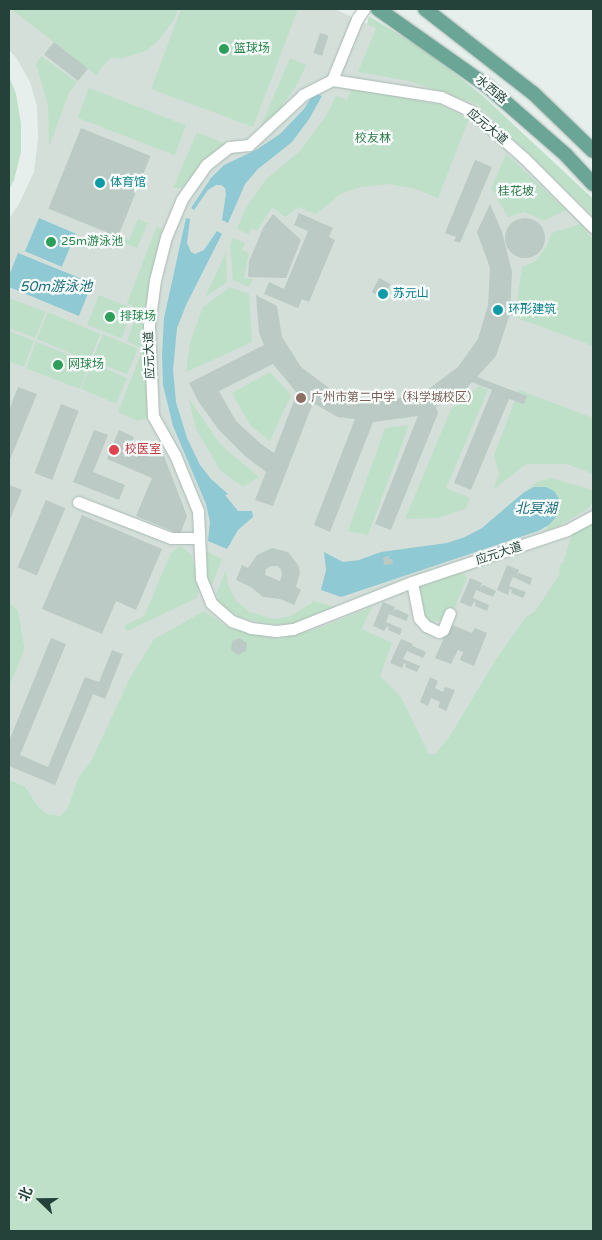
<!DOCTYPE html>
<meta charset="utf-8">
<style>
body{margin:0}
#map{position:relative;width:602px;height:1240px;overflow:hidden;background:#e6efeb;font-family:"Varela Round","Noto Sans SC",sans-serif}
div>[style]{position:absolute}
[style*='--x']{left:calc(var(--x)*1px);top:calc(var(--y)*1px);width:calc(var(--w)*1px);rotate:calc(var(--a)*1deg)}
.built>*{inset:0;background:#d4dfda}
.green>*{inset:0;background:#bfe0c8;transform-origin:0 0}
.water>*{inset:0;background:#8ec9d4;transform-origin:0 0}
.building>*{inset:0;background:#bbcac4;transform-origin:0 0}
.round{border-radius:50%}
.roads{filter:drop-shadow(0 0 1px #a8b8b2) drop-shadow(0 0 1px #a8b8b2)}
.minor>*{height:11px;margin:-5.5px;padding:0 5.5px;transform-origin:5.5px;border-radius:5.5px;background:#fff}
.major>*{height:14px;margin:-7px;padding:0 7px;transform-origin:7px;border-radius:7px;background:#6aa596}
.dots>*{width:14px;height:14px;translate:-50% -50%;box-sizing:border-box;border:2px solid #f7fbf9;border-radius:50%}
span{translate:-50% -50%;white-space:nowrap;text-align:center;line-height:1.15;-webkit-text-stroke:4.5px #f7fbf9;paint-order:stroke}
.leisure-label{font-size:12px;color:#27864d}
.left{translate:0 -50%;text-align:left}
.street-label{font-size:12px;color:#24423a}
.park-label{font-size:12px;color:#2d7a4b}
.culture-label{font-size:12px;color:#0d838f}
.education-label{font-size:12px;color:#785e54}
.health-label{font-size:12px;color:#be3a42}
.water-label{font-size:14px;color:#1c6f80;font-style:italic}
.frame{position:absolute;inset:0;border:10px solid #24423a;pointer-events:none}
.north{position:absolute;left:15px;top:1175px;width:50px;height:50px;-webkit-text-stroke:4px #f7fbf9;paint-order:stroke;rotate:292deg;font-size:14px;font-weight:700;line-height:20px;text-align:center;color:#24423a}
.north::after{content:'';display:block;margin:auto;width:18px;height:22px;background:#24423a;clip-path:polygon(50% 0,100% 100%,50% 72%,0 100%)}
</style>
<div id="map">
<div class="built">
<i style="clip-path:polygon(9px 9px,335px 9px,426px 51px,484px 97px,593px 199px,593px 577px,494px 662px,449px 737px,435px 754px,429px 754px,423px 743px,401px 697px,105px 732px,91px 761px,78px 778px,67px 809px,60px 816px,47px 814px,37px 805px,25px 786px,9px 780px,9px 687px,25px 649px,18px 610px,9px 602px,9px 219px,19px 204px,34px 172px,38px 138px,37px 106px,30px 82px,17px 59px,9px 50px)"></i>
</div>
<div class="green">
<i style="clip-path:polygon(11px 9px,178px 9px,173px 21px,159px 40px,146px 51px,123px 58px,110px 58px,96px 75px)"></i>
<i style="clip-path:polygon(181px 9px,298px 9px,253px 127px,151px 89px)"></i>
<i style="clip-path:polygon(369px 16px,426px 51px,484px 97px,592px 198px,593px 216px,477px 104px,409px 81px,358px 72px,376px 28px,367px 24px)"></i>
<i style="clip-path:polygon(41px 56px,77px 82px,69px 93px,49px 147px,48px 105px,36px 64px)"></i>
<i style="clip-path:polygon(290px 58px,306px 65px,298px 83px,276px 115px,262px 123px)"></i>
<i style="clip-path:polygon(9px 76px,16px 94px,21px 124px,21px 152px,14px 180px,9px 190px)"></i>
<i style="left:89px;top:88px;width:104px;height:32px;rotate:21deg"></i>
<i style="clip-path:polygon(352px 88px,441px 105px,469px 119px,438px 198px,416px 189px,388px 184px,361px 187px,341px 194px,316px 214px,298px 207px,285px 217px,272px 207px,257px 231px,251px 228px,249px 234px,237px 229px,246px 208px,266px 179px,299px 152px,326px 116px,336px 96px,347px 100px)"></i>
<i style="clip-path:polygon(197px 132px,226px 144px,189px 182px,181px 188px,173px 188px)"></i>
<i style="clip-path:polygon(506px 154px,534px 180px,566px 210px,545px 221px,524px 212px,508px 217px,491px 188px)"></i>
<i style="clip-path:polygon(138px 219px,148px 223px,137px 248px,119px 241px,120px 237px,129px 240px)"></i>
<i style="clip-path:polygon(581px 224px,593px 240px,593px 346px,515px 317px,522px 267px,536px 261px,547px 246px,552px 233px)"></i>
<i style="clip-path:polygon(157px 226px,163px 230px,149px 280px,149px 412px,147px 418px,138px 421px,118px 412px,143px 349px,127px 341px,138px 309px,127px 303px)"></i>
<i style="clip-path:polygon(233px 238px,245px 243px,242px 250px,249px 253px,244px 278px,253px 279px,249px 287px,233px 280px,230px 245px)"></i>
<i style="clip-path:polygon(226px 252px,227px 282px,205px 297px)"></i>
<i style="clip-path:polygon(230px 287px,249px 294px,252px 342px,186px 372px,190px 342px,203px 307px)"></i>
<i style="left:99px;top:295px;width:37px;height:32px;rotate:22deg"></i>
<i style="clip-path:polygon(9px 298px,46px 312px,35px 338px,9px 328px)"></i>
<i style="left:48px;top:312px;width:57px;height:29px;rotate:23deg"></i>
<i style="clip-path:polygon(9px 331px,34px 341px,24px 367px,9px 361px)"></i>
<i style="left:103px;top:334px;width:38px;height:28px;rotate:23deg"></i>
<i style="left:36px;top:342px;width:58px;height:28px;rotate:21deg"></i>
<i style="left:92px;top:363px;width:38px;height:28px;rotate:23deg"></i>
<i style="clip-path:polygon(270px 372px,291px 395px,270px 441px,250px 425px,232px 393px)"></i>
<i style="clip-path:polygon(479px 386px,488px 390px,446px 488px,470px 498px,465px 509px,437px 518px,405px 519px,451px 409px)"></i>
<i style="clip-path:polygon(519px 390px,593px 418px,593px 474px,567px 464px,526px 464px,493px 490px,499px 475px,494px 455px)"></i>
<i style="clip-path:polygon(188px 397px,220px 444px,259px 477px,243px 487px,220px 470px,196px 429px)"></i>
<i style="clip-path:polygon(409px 425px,368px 535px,348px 531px,385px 428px)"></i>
<i style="clip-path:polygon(550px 478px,593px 490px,593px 502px,589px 508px,555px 528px,544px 531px,557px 516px,534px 487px,523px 493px,537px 482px)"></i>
<i style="clip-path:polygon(593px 521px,593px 1231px,9px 1231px,9px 780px,25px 786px,37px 805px,47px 814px,60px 816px,67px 809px,78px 778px,91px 761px,131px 676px,154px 639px,204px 611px,229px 628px,279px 639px,316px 629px,372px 607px,362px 629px,392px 643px,380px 676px,401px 697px,429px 754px,435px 754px,449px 737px,494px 662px,525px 618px,536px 610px,559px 575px,560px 564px,563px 563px,573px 531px)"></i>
<i style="clip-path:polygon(180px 546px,191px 554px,200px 587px,197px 598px,127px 631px,124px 626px,144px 616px,171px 553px)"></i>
<i style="clip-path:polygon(204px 550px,222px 559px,212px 585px,204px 576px)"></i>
<i style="clip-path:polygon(226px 570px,228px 584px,236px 601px,250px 612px,273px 619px,291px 616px,314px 601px,337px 608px,298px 625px,268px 624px,238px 617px,219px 603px,216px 594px)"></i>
<i style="clip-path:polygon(460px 570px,467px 578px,454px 609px,448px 608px,441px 620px,430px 624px,425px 620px,418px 586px)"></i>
<i style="clip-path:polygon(9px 602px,18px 610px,25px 649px,9px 687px)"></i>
</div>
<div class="water">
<i style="clip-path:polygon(314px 93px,322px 96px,309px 119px,292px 142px,258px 169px,245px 184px,228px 223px,222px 220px,226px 194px,225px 188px,221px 185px,216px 185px,208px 190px,194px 210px,191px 208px,211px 178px,224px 165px,256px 150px,280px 134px,304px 109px)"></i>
<i style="left:39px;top:218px;width:40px;height:36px;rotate:23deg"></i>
<i style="clip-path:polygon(186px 218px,190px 219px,187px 243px,191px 252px,195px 254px,204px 250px,217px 231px,222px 234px,186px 305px,177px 328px,173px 370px,176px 402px,187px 438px,200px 465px,211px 479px,228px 494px,225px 495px,238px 511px,252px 511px,253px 517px,238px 530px,227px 549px,208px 541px,210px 522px,206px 504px,173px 426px,163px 385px,162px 355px,164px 318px)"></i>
<i style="clip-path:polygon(18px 253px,92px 283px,79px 316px,9px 287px,9px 276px)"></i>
<i style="clip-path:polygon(534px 487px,546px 487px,554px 491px,559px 499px,557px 516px,549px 525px,538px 531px,341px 597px,321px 590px,326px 570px,324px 552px,343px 562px,359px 560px,381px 552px,447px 543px,465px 537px,482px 528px,523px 493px)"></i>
</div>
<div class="building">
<i style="left:320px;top:33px;width:9px;height:21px;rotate:18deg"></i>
<i style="left:54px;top:42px;width:43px;height:16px;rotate:38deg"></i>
<i style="left:81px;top:128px;width:75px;height:87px;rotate:22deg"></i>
<i style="clip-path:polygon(475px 160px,492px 167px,460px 243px,454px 241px,456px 237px,445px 233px)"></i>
<i style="clip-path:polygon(evenodd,490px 204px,502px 232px,512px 272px,510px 314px,496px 356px,477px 377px,527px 396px,524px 404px,509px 399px,471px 490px,454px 483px,492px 390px,472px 382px,465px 390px,436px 407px,438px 413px,391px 530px,375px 524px,418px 416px,373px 422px,330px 532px,314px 525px,355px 419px,338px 417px,313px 403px,273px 506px,255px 500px,266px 472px,245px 456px,219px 430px,198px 401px,189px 383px,264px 345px,259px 333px,256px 295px,277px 306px,282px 337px,301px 367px,329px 388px,346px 396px,362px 399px,397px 399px,430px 388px,458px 367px,478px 339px,488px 305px,490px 268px,477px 232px,490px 204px,273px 364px,297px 393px,274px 453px,261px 444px,236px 421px,219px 391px,273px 364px)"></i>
<i style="clip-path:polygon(299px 213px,333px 228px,329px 237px,335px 240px,309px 302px,302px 299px,298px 308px,264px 294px,269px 282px,284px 289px,308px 231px,294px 225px)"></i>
<i style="clip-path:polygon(273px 214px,301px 240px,286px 278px,248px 277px,249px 261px,256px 245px,263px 228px)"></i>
<i class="round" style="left:505px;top:218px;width:40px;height:40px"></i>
<i style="left:379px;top:278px;width:13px;height:16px;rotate:27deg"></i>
<i style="clip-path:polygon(18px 387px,37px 394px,9px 462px,9px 410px)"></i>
<i style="left:61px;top:404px;width:19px;height:74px;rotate:21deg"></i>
<i style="clip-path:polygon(94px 430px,108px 435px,93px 472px,125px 485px,119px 500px,73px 482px)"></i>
<i style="clip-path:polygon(119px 430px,134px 437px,132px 443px,164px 456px,187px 516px,180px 534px,136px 516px,152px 478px,107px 459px)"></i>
<i style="clip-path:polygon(9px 485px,22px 490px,9px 522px)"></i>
<i style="left:46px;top:500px;width:21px;height:73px;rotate:23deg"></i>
<i style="clip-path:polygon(82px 515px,162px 549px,136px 610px,116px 601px,102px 634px,42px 609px)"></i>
<i style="clip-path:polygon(evenodd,272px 548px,288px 552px,298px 565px,300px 573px,296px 587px,301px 590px,294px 605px,280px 599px,263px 597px,251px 587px,236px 580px,242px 565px,248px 568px,257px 555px,272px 548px,271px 566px,277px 566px,281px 569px,282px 575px,280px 581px,265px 575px,266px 569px,271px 566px)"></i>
<i style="clip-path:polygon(389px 556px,389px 559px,392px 559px,393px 564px,384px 565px,383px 557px)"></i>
<i style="clip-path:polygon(507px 565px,519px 570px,517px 576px,519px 573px,532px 578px,530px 585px,513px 577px,509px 586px,526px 592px,523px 598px,511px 593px,512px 590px,510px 589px,508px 595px,497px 590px)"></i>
<i style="clip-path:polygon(470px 578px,482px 583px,480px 588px,483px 585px,496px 591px,493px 597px,476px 590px,473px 598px,489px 605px,487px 611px,475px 606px,476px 603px,474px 602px,471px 607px,460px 602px)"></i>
<i style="clip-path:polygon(383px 602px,395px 607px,393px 612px,396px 609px,409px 615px,406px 621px,389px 614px,386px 622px,402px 629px,400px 635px,388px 630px,389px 627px,387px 626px,384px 631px,373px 626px)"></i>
<i style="clip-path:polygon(450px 624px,472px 633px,475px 628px,487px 633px,474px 666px,460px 660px,463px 652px,458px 650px,451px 664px,435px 658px)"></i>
<i style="clip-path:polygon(51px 638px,66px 644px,20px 755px,48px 767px,85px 677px,99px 682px,112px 650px,123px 654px,105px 699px,93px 694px,55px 785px,9px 766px,9px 741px)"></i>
<i style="clip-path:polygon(240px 638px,247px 643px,246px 651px,238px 655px,231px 650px,232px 641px)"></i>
<i style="clip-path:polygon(401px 639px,413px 644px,411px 649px,413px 646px,426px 652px,423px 658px,407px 651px,403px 659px,420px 666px,417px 672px,405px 667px,406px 664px,404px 663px,402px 668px,390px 663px)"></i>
<i style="clip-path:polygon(430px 677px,438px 681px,435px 688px,443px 692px,445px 687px,455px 690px,446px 711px,438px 707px,440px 702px,431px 698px,428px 706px,420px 702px)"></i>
</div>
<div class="roads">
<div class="minor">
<i style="--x:332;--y:80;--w:66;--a:-67.7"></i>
<i style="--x:357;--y:19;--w:12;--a:-55"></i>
<i style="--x:593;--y:227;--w:98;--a:-135"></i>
<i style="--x:524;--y:158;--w:71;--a:-138.4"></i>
<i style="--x:471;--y:111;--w:33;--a:-155"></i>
<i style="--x:441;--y:97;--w:110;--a:-171.1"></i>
<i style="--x:332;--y:80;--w:33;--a:153"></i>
<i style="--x:303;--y:95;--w:74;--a:137.2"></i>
<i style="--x:249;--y:145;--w:20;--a:174"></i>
<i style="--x:229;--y:147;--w:29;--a:142"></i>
<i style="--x:206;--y:165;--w:42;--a:125.2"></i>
<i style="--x:182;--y:199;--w:41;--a:112.8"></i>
<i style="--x:166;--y:237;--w:44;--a:104.3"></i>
<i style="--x:155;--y:280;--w:45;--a:97.6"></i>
<i style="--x:149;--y:325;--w:91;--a:87.5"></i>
<i style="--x:153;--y:416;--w:45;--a:60.6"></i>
<i style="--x:175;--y:455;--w:61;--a:67.7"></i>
<i style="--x:198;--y:511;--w:67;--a:87.4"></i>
<i style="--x:201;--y:578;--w:27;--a:68"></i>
<i style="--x:211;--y:603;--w:28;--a:41"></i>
<i style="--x:232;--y:621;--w:20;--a:20"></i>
<i style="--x:251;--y:628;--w:25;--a:7"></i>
<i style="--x:276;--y:631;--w:17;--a:-7"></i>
<i style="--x:293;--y:629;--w:128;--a:-21.6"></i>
<i style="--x:412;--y:582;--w:163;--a:-18.5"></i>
<i style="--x:567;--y:530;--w:30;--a:-28"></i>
<i style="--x:78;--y:502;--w:100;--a:21.2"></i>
<i style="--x:171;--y:538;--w:28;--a:0"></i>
<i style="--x:412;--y:582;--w:37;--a:79"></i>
<i style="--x:419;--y:618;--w:11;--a:49"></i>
<i style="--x:426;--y:626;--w:14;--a:25"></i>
<i style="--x:439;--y:632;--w:4;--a:-27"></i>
<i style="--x:443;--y:630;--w:18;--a:-68"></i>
</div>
<div class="major">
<i style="--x:378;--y:9;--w:133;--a:35.2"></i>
<i style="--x:487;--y:86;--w:105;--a:41.1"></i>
<i style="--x:566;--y:155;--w:40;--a:47"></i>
<i style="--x:425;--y:9;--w:137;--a:37.9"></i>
<i style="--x:533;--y:93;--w:83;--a:44"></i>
</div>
</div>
<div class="dots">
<i style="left:224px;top:49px;background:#2e9e5b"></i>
<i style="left:100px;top:183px;background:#0f9aa8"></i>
<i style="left:51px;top:242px;background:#2e9e5b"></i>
<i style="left:383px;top:294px;background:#0f9aa8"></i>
<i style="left:498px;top:310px;background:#0f9aa8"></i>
<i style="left:110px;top:317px;background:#2e9e5b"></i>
<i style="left:58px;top:365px;background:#2e9e5b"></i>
<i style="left:301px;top:398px;background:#8d6e63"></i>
<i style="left:114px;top:450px;background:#e0444e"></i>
</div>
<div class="leisure-label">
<span class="left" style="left:234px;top:49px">篮球场</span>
<span class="left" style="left:61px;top:242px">25m游泳池</span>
<span class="left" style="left:120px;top:317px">排球场</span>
<span class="left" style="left:68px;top:365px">网球场</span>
</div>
<div class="street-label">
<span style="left:491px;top:90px;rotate:39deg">水西路</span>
<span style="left:487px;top:127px;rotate:40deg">应元大道</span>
<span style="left:150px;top:355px;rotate:-92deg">应元大道</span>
<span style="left:499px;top:554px;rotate:-18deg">应元大道</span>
</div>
<div class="park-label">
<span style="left:373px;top:139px">校友林</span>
<span style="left:516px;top:192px">桂花坡</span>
</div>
<div class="culture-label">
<span class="left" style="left:110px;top:183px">体育馆</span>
<span class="left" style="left:393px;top:294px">苏元山</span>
<span class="left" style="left:508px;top:310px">环形建筑</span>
</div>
<div class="education-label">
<span class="left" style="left:311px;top:398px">广州市第二中学（科学城校区）</span>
</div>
<div class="health-label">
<span class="left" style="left:125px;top:450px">校医室</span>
</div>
<div class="water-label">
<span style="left:56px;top:287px">50m游泳池</span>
<span style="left:536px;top:509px">北冥湖</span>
</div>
<div class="frame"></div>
<div class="north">北</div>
</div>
